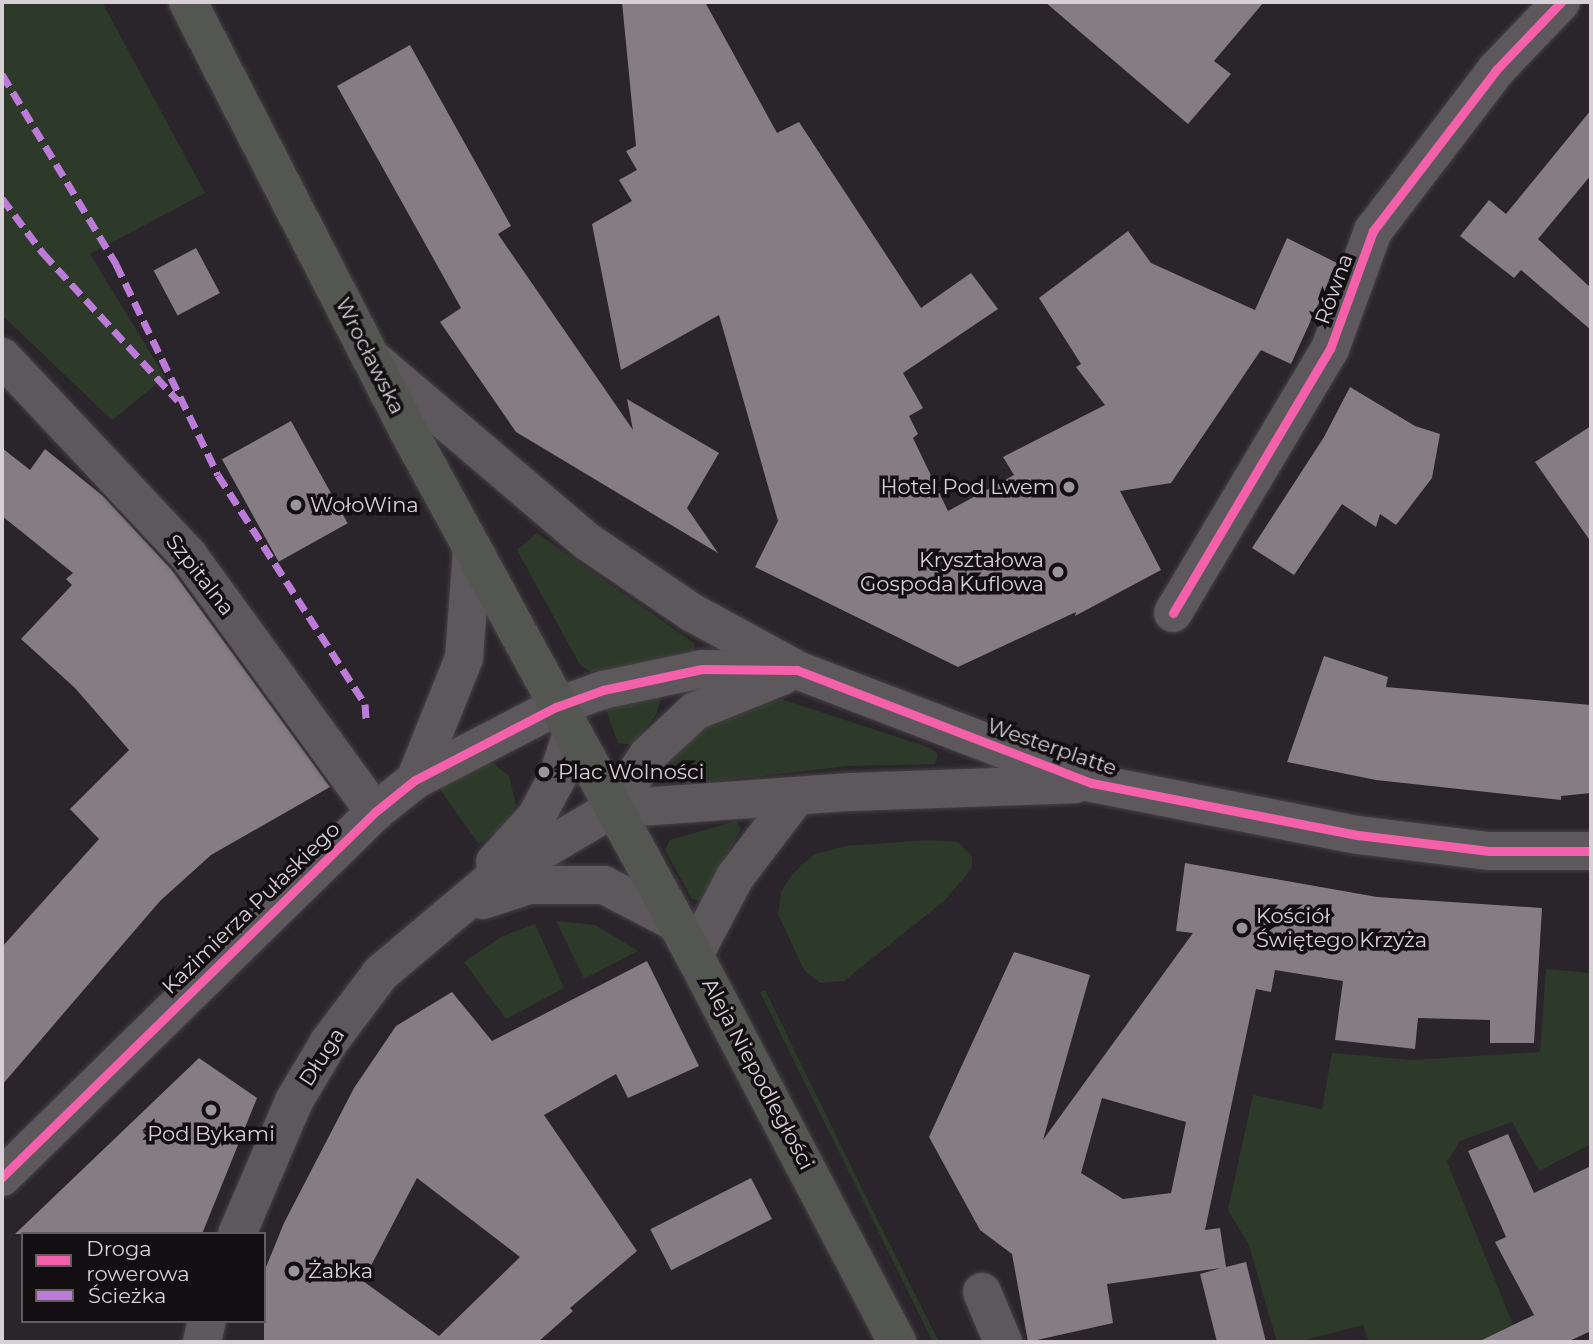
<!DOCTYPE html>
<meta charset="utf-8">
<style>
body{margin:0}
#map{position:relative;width:1593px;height:1344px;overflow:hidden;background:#2a252a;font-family:Montserrat,sans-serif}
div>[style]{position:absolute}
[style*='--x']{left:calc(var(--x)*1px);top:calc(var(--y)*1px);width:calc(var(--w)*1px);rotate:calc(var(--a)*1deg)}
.green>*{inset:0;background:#2d3a29}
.building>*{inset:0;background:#857c84;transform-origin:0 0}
.roads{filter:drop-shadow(0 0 2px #464146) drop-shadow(0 0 2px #464146)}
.minor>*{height:38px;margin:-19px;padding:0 19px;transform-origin:19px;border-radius:19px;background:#5c585b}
.major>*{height:38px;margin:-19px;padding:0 19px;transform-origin:19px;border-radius:19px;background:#545651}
.quiet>*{height:7px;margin-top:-3.5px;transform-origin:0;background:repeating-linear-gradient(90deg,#bd7bd9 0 14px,transparent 0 21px)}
.cycleway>*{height:9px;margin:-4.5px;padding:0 4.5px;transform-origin:4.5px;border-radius:4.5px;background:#f560ab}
.dots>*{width:19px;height:19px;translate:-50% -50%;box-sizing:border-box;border:4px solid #120e12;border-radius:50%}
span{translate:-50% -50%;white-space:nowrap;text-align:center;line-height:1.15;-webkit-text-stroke:7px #120e12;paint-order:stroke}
.street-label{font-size:21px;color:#d7d1d6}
.poi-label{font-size:21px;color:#d7d1d6}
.right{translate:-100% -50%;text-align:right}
.left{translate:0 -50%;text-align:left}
.frame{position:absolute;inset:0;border:4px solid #d7d1d6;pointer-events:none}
.legend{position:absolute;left:21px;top:1232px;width:245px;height:91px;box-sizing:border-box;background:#120e12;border:2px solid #615c60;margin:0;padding:9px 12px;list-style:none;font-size:21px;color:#d7d1d6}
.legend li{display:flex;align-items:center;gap:14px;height:35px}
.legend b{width:35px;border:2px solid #615c60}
</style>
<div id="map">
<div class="green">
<i style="clip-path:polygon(2px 2px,102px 2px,205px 193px,90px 254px,165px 377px,112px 420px,2px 315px)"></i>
<i style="clip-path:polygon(537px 533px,694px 643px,694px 651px,687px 657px,591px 672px,580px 665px,517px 550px)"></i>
<i style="clip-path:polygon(654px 697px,661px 698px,656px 715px,632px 745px,618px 743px,605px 708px)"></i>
<i style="clip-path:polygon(781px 699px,931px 748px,938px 755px,935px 764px,848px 766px,692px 784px,663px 778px,659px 768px,684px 738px,754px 703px)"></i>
<i style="clip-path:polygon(478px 762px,494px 764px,509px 776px,516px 805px,502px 828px,479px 844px,438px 787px)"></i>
<i style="clip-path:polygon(736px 821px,741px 829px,702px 901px,692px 899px,665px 850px,670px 840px)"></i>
<i style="clip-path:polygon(928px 840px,958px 842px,972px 856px,972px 868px,944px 901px,844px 981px,820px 983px,804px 970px,778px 914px,781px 892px,791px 876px,814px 854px,846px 846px)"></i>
<i style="clip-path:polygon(556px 921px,595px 925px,638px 951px,584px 979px)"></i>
<i style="clip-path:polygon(535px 924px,564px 988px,506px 1019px,464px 962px,501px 937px)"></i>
<i style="clip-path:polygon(1546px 969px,1591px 973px,1591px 1144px,1539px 1171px,1512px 1122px,1460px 1141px,1447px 1162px,1520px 1342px,1369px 1342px,1363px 1325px,1297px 1342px,1277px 1342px,1249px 1245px,1228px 1210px,1253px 1095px,1322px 1109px,1332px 1053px,1412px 1060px,1540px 1052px)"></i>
<i style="clip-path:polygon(765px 990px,873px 1211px,939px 1342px,933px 1342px,792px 1057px,760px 992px)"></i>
</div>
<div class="building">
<i style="clip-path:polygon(622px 2px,705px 2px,777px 133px,799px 122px,921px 308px,971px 273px,998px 309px,903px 373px,923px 408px,909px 416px,918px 434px,913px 438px,948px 511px,1014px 475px,1003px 457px,1105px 405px,1076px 367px,1081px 364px,1039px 298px,1128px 231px,1151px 263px,1255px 310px,1287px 238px,1337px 263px,1291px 364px,1261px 350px,1171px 483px,1120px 491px,1161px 570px,1075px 616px,1076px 612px,958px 667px,755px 567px,778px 521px,719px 315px,621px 370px,592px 224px,632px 201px,619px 180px,637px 170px,626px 151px,636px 146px)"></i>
<i style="clip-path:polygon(1045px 2px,1264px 2px,1214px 61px,1231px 74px,1188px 124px)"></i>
<i style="clip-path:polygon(410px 45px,511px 226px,498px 234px,633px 430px,627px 399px,719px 453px,687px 508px,718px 553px,516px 432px,440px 322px,461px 308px,337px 86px)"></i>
<i style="clip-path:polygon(1591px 110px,1591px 175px,1538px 239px,1591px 288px,1591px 330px,1521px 270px,1514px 278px,1460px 236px,1489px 200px,1506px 214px)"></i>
<i style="left:196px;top:248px;width:51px;height:48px;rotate:62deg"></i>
<i style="clip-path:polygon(1350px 387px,1415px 426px,1440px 434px,1432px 478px,1396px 525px,1380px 514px,1376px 527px,1342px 504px,1294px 575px,1252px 548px,1324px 437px)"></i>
<i style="left:291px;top:421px;width:117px;height:79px;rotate:61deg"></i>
<i style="clip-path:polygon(1591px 426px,1591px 542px,1535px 462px)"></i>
<i style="clip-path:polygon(2px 448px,30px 470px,45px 449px,103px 496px,171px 569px,330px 787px,211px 855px,160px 901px,2px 1085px,2px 947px,99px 839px,70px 809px,129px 750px,75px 688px,21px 639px,72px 585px,66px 579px,73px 573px,2px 516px)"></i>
<i style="clip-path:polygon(1324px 656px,1388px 677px,1386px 687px,1591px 705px,1591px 793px,1561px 796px,1561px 800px,1376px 780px,1287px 762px)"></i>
<i style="clip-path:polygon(evenodd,1185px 863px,1377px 897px,1542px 908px,1534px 1043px,1490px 1043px,1490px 1020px,1418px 1018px,1415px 1049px,1335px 1040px,1343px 981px,1275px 970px,1271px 992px,1256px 989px,1205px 1230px,1220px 1228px,1226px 1267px,1246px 1262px,1266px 1342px,1217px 1342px,1200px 1274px,1221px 1268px,1107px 1284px,1113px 1323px,1028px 1342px,1012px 1254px,980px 1230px,929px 1137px,1014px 952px,1090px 975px,1043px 1140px,1193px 933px,1176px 931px,1185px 863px,1102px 1098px,1186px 1122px,1171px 1193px,1123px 1199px,1081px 1173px,1102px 1098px)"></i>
<i style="clip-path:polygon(evenodd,647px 961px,699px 1066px,628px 1098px,616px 1074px,544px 1115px,637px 1251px,570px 1308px,573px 1311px,538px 1342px,264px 1342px,264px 1272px,284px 1223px,354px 1088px,396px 1026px,452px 992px,492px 1041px,647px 961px,417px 1178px,520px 1257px,439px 1336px,363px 1281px,417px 1178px)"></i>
<i style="clip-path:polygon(199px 1058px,257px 1098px,202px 1234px,15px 1234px)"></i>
<i style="clip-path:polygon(1508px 1134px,1534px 1193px,1591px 1166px,1591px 1331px,1567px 1342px,1478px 1342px,1534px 1315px,1495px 1242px,1506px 1237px,1468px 1151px)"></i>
<i style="left:751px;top:1178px;width:46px;height:113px;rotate:63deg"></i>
</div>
<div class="roads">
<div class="minor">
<i style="--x:2;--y:357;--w:272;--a:46.8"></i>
<i style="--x:188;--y:555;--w:318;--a:54"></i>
<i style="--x:375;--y:361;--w:280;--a:40.4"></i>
<i style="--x:588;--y:542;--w:125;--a:34.2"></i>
<i style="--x:691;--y:612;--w:115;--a:28.6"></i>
<i style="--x:1173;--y:613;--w:307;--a:-59.3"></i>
<i style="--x:1330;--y:349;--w:126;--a:-70"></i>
<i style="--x:1373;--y:231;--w:203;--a:-52.6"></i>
<i style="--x:1496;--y:70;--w:94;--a:-46.3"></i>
<i style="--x:415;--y:780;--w:131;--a:-68.1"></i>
<i style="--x:464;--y:658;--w:108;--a:-85.8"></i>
<i style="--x:612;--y:809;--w:65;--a:-56.3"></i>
<i style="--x:648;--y:755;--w:64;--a:-43.1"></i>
<i style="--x:695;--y:711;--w:94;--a:-21.9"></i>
<i style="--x:495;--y:862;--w:61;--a:-47.7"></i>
<i style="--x:536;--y:817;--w:47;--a:-61.8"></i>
<i style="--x:558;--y:776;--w:42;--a:-72"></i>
<i style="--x:483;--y:900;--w:48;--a:-18.1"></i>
<i style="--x:529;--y:885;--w:75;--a:0"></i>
<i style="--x:604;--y:885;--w:80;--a:27.5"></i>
<i style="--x:694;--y:955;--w:88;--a:-62.3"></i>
<i style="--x:735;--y:877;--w:101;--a:-52.7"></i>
<i style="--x:2;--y:1177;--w:522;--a:-44.38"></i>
<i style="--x:375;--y:812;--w:51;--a:-38.7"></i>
<i style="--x:415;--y:780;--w:159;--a:-27.4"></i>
<i style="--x:556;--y:707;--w:50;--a:-19.9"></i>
<i style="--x:603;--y:690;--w:101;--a:-12"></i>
<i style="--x:702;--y:669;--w:95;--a:0.6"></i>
<i style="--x:797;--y:670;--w:316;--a:21"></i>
<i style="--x:1092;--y:783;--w:271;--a:11.1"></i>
<i style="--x:1358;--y:835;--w:132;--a:7"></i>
<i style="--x:1489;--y:851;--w:102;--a:0"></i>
<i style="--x:237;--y:1234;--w:145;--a:-66.8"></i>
<i style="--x:294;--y:1101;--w:69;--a:-59.3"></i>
<i style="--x:329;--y:1042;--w:86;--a:-53"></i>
<i style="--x:381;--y:973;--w:141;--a:-40.1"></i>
<i style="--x:489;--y:882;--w:143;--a:-30.7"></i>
<i style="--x:612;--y:809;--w:239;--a:-4.1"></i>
<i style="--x:850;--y:792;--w:225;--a:-2"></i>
<i style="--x:982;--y:1292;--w:54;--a:67.2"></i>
<i style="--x:202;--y:1342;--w:22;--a:-77"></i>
</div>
<div class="major">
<i style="--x:188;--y:2;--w:486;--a:62.8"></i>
<i style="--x:410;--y:434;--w:593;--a:61.4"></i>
<i style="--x:694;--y:955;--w:437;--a:62.3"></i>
</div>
</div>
<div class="quiet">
<i style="--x:2;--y:74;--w:222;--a:59"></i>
<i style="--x:116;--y:264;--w:234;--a:64.2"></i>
<i style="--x:218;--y:475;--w:272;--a:57.3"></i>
<i style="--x:365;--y:704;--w:16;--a:86"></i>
<i style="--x:2;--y:198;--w:69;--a:53.3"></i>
<i style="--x:43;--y:253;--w:200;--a:47.6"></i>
</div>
<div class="cycleway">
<i style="--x:1173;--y:613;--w:307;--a:-59.3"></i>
<i style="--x:1330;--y:349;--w:126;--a:-70"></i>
<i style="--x:1373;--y:231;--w:203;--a:-52.6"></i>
<i style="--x:1496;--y:70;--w:94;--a:-46.3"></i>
<i style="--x:2;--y:1177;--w:522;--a:-44.38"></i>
<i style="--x:375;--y:812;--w:51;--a:-38.7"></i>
<i style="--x:415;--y:780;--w:159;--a:-27.4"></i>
<i style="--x:556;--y:707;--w:50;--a:-19.9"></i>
<i style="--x:603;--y:690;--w:101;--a:-12"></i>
<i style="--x:702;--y:669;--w:95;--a:0.6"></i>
<i style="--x:797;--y:670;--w:316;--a:21"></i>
<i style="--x:1092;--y:783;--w:271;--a:11.1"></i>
<i style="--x:1358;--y:835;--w:132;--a:7"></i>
<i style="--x:1489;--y:851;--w:102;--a:0"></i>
</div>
<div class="dots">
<i style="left:1069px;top:487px;background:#9a959a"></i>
<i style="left:296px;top:505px;background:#9a959a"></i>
<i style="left:1058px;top:572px;background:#9a959a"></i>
<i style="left:544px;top:772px;background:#9a959a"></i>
<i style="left:1242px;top:928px;background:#9a959a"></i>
<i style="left:211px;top:1110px;background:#9a959a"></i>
<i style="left:294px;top:1271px;background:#9a959a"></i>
</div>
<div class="street-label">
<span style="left:1334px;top:289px;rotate:-70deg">Równa</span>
<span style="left:370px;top:356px;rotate:63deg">Wrocławska</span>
<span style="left:200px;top:575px;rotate:52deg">Szpitalna</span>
<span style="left:1052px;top:747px;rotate:19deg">Westerplatte</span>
<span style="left:251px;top:908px;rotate:-44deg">Kazimierza Pułaskiego</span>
<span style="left:322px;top:1057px;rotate:-57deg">Długa</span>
<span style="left:758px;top:1074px;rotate:62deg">Aleja Niepodległości</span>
</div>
<div class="poi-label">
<span class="right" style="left:1055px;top:487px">Hotel Pod Lwem</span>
<span class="left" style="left:310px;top:505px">WołoWina</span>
<span class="right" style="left:1044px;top:572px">Kryształowa<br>Gospoda Kuflowa</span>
<span class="left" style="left:558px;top:772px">Plac Wolności</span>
<span class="left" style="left:1256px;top:928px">Kościół<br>Świętego Krzyża</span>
<span style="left:211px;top:1134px">Pod Bykami</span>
<span class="left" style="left:308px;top:1271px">Żabka</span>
</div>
<div class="frame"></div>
<ul class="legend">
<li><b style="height:9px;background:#f560ab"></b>Droga rowerowa</li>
<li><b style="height:9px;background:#bd7bd9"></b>Ścieżka</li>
</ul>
</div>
